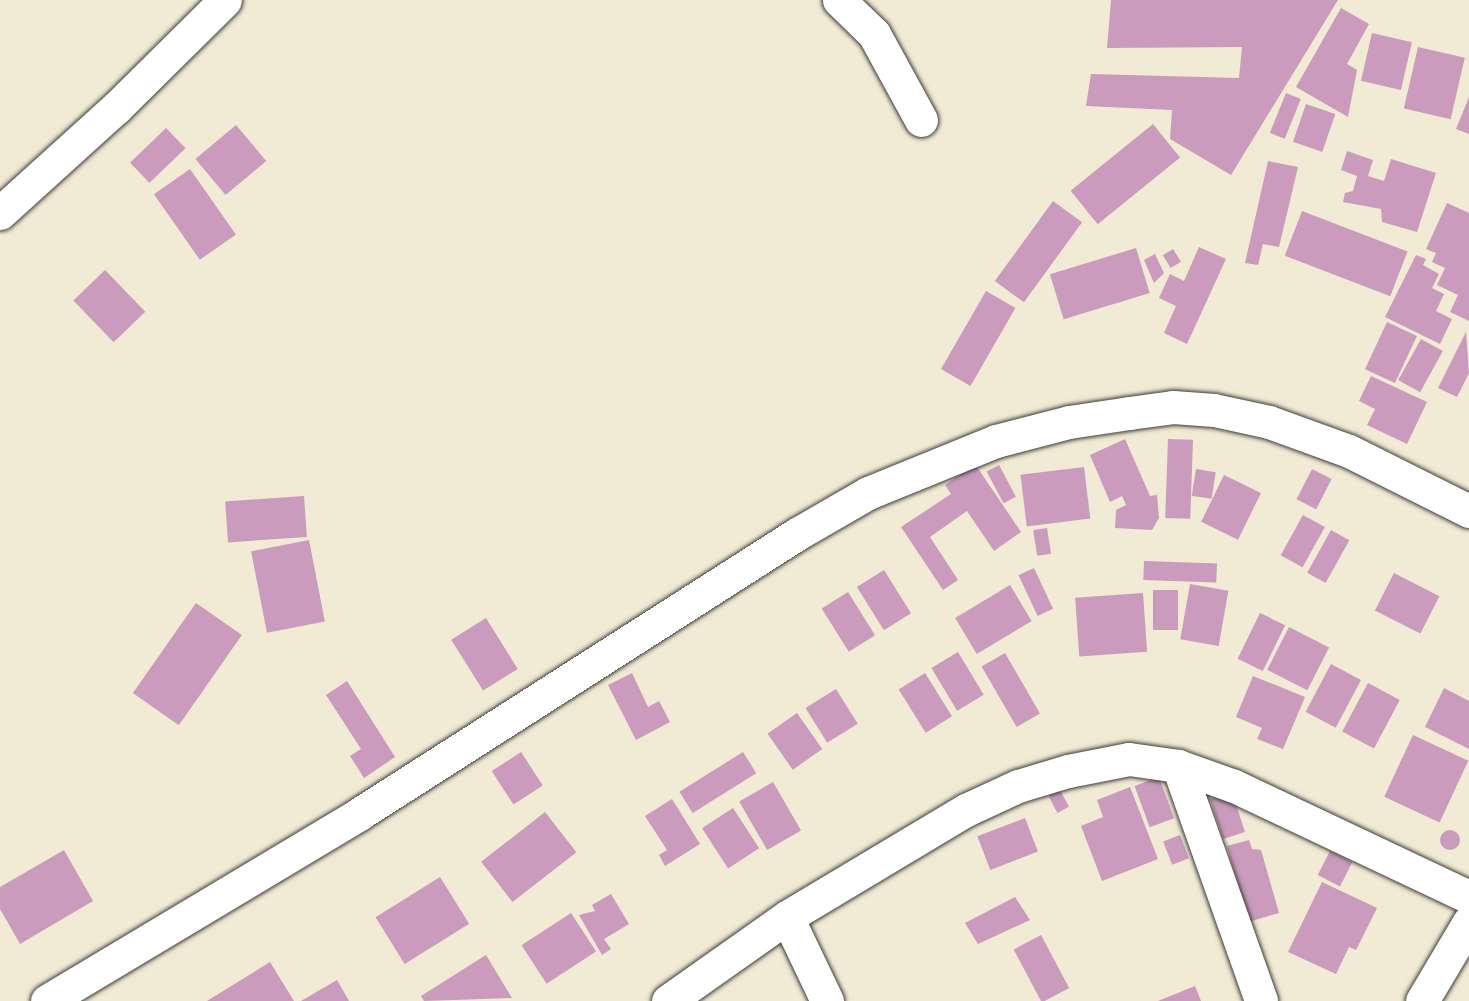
<!DOCTYPE html>
<style>
body{margin:0}
#map{position:relative;width:1469px;height:1001px;overflow:hidden;background:#f1ead4;font-family:"IM FELL French Canon",serif}
div>[style]{position:absolute}
[style*='--x']{left:calc(var(--x)*1px);top:calc(var(--y)*1px);width:calc(var(--w)*1px);rotate:calc(var(--a)*1deg)}
.building>*{inset:0;background:#ca9bbc;transform-origin:0 0}
.round{border-radius:50%}
.roads{filter:drop-shadow(0 0 2px #3c3b38) drop-shadow(0 0 2px #3c3b38)}
.minor>*{height:33px;margin:-16.5px;padding:0 16.5px;transform-origin:16.5px;border-radius:16.5px;background:#fff}
span{translate:-50% -50%;white-space:nowrap;text-align:center;line-height:1.15;-webkit-text-stroke:5px #f7f3e8;paint-order:stroke}
</style>
<div id="map">
<div class="building">
<i style="clip-path:polygon(1111px 0,1338px 0,1231px 175px,1170px 139px,1172px 110px,1086px 106px,1091px 74px,1239px 78px,1242px 47px,1107px 48px)"></i>
<i style="clip-path:polygon(1341px 8px,1369px 24px,1347px 64px,1357px 70px,1348px 117px,1296px 87px)"></i>
<i style="left:1372px;top:33px;width:41px;height:49px;rotate:13deg"></i>
<i style="left:1418px;top:47px;width:48px;height:63px;rotate:13deg"></i>
<i style="left:1286px;top:93px;width:16px;height:43px;rotate:22deg"></i>
<i style="clip-path:polygon(1469px 97px,1469px 134px,1456px 129px)"></i>
<i style="left:1306px;top:104px;width:31px;height:40px;rotate:19deg"></i>
<i style="left:1153px;top:124px;width:43px;height:106px;rotate:51deg"></i>
<i style="left:236px;top:125px;width:47px;height:53px;rotate:50deg"></i>
<i style="left:166px;top:128px;width:28px;height:50px;rotate:46deg"></i>
<i style="clip-path:polygon(1347px 151px,1373px 160px,1368px 176px,1384px 181px,1391px 159px,1436px 173px,1417px 232px,1382px 222px,1381px 209px,1343px 202px,1345px 193px,1353px 191px,1357px 176px,1341px 170px)"></i>
<i style="clip-path:polygon(1268px 161px,1298px 167px,1279px 247px,1263px 244px,1258px 265px,1245px 263px)"></i>
<i style="left:190px;top:169px;width:80px;height:44px;rotate:55deg"></i>
<i style="left:1053px;top:201px;width:36px;height:99px;rotate:36deg"></i>
<i style="clip-path:polygon(1447px 203px,1469px 213px,1469px 321px,1450px 312px,1458px 295px,1437px 285px,1445px 268px,1432px 262px,1436px 253px,1426px 249px)"></i>
<i style="left:1302px;top:211px;width:113px;height:48px;rotate:21deg"></i>
<i style="clip-path:polygon(1199px 247px,1226px 259px,1187px 344px,1164px 333px,1176px 306px,1159px 298px,1170px 274px,1184px 281px)"></i>
<i style="left:1136px;top:248px;width:47px;height:90px;rotate:73deg"></i>
<i style="left:1173px;top:249px;width:15px;height:12px;rotate:58deg"></i>
<i style="clip-path:polygon(1155px 254px,1164px 273px,1154px 283px,1144px 260px)"></i>
<i style="clip-path:polygon(1416px 255px,1426px 259px,1423px 265px,1439px 274px,1432px 288px,1444px 294px,1436px 311px,1452px 319px,1440px 344px,1385px 317px)"></i>
<i style="left:105px;top:270px;width:58px;height:44px;rotate:46deg"></i>
<i style="left:986px;top:291px;width:34px;height:90px;rotate:30deg"></i>
<i style="left:1387px;top:322px;width:33px;height:52px;rotate:25deg"></i>
<i style="clip-path:polygon(1466px 332px,1469px 373px,1457px 397px,1438px 388px)"></i>
<i style="left:1421px;top:339px;width:25px;height:47px;rotate:29deg"></i>
<i style="clip-path:polygon(1371px 376px,1427px 402px,1407px 444px,1367px 425px,1375px 409px,1359px 401px)"></i>
<i style="clip-path:polygon(1125px 439px,1150px 496px,1157px 495px,1159px 518px,1152px 530px,1115px 528px,1116px 510px,1126px 505px,1122px 496px,1110px 502px,1090px 455px)"></i>
<i style="left:1168px;top:439px;width:25px;height:79px;rotate:2deg"></i>
<i style="clip-path:polygon(975px 464px,1021px 532px,994px 551px,967px 511px,930px 537px,958px 580px,943px 590px,901px 527px,951px 494px,945px 485px)"></i>
<i style="left:999px;top:465px;width:36px;height:14px;rotate:62deg"></i>
<i style="left:1084px;top:467px;width:52px;height:64px;rotate:83deg"></i>
<i style="left:1196px;top:469px;width:20px;height:27px;rotate:9deg"></i>
<i style="left:1312px;top:469px;width:22px;height:34px;rotate:27deg"></i>
<i style="left:1224px;top:475px;width:41px;height:52px;rotate:26deg"></i>
<i style="left:304px;top:496px;width:41px;height:79px;rotate:86deg"></i>
<i style="left:1303px;top:515px;width:25px;height:46px;rotate:29deg"></i>
<i style="left:1047px;top:528px;width:26px;height:14px;rotate:81deg"></i>
<i style="left:1331px;top:530px;width:21px;height:49px;rotate:29deg"></i>
<i style="left:309px;top:540px;width:83px;height:59px;rotate:79deg"></i>
<i style="left:1144px;top:561px;width:73px;height:19px;rotate:2deg"></i>
<i style="left:1034px;top:568px;width:45px;height:17px;rotate:65deg"></i>
<i style="left:884px;top:570px;width:51px;height:32px;rotate:58deg"></i>
<i style="left:1394px;top:573px;width:51px;height:42px;rotate:27deg"></i>
<i style="left:1190px;top:584px;width:39px;height:56px;rotate:10deg"></i>
<i style="left:1010px;top:585px;width:42px;height:64px;rotate:59deg"></i>
<i style="left:1153px;top:590px;width:25px;height:40px"></i>
<i style="left:848px;top:592px;width:51px;height:31px;rotate:58deg"></i>
<i style="left:1143px;top:593px;width:59px;height:68px;rotate:86deg"></i>
<i style="left:196px;top:603px;width:56px;height:110px;rotate:35deg"></i>
<i style="left:1260px;top:613px;width:28px;height:51px;rotate:26deg"></i>
<i style="left:486px;top:618px;width:60px;height:41px;rotate:58deg"></i>
<i style="left:1289px;top:627px;width:45px;height:48px;rotate:27deg"></i>
<i style="left:958px;top:652px;width:50px;height:31px;rotate:59deg"></i>
<i style="left:1005px;top:653px;width:70px;height:27px;rotate:60deg"></i>
<i style="left:1331px;top:664px;width:34px;height:54px;rotate:28deg"></i>
<i style="clip-path:polygon(632px 673px,648px 707px,659px 701px,670px 722px,636px 740px,608px 685px)"></i>
<i style="left:925px;top:673px;width:51px;height:31px;rotate:58deg"></i>
<i style="clip-path:polygon(1253px 676px,1305px 697px,1283px 749px,1257px 739px,1262px 728px,1236px 717px)"></i>
<i style="clip-path:polygon(347px 681px,395px 757px,364px 778px,350px 756px,361px 749px,326px 695px)"></i>
<i style="left:1368px;top:683px;width:36px;height:55px;rotate:28deg"></i>
<i style="clip-path:polygon(1444px 688px,1469px 701px,1469px 749px,1425px 727px)"></i>
<i style="left:836px;top:689px;width:41px;height:36px;rotate:58deg"></i>
<i style="left:797px;top:713px;width:44px;height:36px;rotate:55deg"></i>
<i style="left:1413px;top:735px;width:61px;height:68px;rotate:25deg"></i>
<i style="left:521px;top:752px;width:40px;height:35px;rotate:57deg"></i>
<i style="left:743px;top:752px;width:25px;height:75px;rotate:58deg"></i>
<i style="left:1159px;top:777px;width:44px;height:26px;rotate:70deg"></i>
<i style="left:773px;top:782px;width:56px;height:39px;rotate:60deg"></i>
<i style="clip-path:polygon(1130px 787px,1158px 859px,1102px 881px,1081px 826px,1103px 817px,1097px 800px)"></i>
<i style="left:1060px;top:790px;width:19px;height:13px;rotate:62deg"></i>
<i style="left:1232px;top:792px;width:42px;height:23px;rotate:72deg"></i>
<i style="clip-path:polygon(672px 799px,700px 844px,665px 866px,659px 855px,667px 850px,645px 816px)"></i>
<i style="left:733px;top:808px;width:48px;height:37px;rotate:57deg"></i>
<i style="left:545px;top:812px;width:51px;height:81px;rotate:52deg"></i>
<i style="left:1025px;top:818px;width:36px;height:51px;rotate:69deg"></i>
<i class="round" style="left:1440px;top:830px;width:20px;height:20px"></i>
<i style="left:1180px;top:835px;width:25px;height:18px;rotate:69deg"></i>
<i style="clip-path:polygon(1249px 840px,1252px 849px,1261px 850px,1279px 913px,1248px 922px,1227px 846px)"></i>
<i style="clip-path:polygon(64px 850px,93px 901px,20px 944px,0 909px,0 887px)"></i>
<i style="left:1330px;top:851px;width:25px;height:27px;rotate:27deg"></i>
<i style="left:440px;top:877px;width:55px;height:76px;rotate:58deg"></i>
<i style="clip-path:polygon(1322px 882px,1377px 908px,1356px 950px,1349px 947px,1336px 974px,1288px 952px)"></i>
<i style="clip-path:polygon(611px 894px,629px 924px,604px 939px,611px 949px,602px 955px,579px 915px,595px 911px,592px 905px)"></i>
<i style="clip-path:polygon(1015px 897px,1030px 920px,978px 944px,965px 923px)"></i>
<i style="left:571px;top:913px;width:46px;height:59px;rotate:57deg"></i>
<i style="left:1041px;top:935px;width:60px;height:31px;rotate:62deg"></i>
<i style="clip-path:polygon(486px 955px,512px 998px,424px 1001px,421px 996px)"></i>
<i style="clip-path:polygon(270px 962px,294px 1001px,207px 1001px)"></i>
<i style="clip-path:polygon(337px 980px,349px 1001px,301px 1001px)"></i>
<i style="clip-path:polygon(1195px 986px,1201px 1001px,1158px 1001px)"></i>
</div>
<div class="roads">
<div class="minor">
<i style="--x:839;--y:0;--w:49;--a:44.2"></i>
<i style="--x:874;--y:34;--w:98;--a:61.3"></i>
<i style="--x:0;--y:213;--w:156;--a:-42.2"></i>
<i style="--x:116;--y:108;--w:153;--a:-44.7"></i>
<i style="--x:1178;--y:766;--w:249;--a:70.5"></i>
<i style="--x:787;--y:917;--w:93;--a:64.5"></i>
<i style="--x:47;--y:1001;--w:364;--a:-30.9"></i>
<i style="--x:359;--y:814;--w:520;--a:-32.59"></i>
<i style="--x:797;--y:534;--w:82;--a:-30"></i>
<i style="--x:868;--y:493;--w:138;--a:-22.1"></i>
<i style="--x:996;--y:441;--w:75;--a:-14.6"></i>
<i style="--x:1069;--y:422;--w:61;--a:-8.5"></i>
<i style="--x:1129;--y:413;--w:44;--a:-7.8"></i>
<i style="--x:1173;--y:407;--w:41;--a:4.2"></i>
<i style="--x:1214;--y:410;--w:56;--a:12.3"></i>
<i style="--x:1269;--y:422;--w:85;--a:19.9"></i>
<i style="--x:1349;--y:451;--w:134;--a:26.6"></i>
<i style="--x:668;--y:1001;--w:146;--a:-35.2"></i>
<i style="--x:787;--y:917;--w:209;--a:-30.9"></i>
<i style="--x:966;--y:810;--w:57;--a:-24.8"></i>
<i style="--x:1018;--y:786;--w:52;--a:-16.7"></i>
<i style="--x:1068;--y:771;--w:62;--a:-11.1"></i>
<i style="--x:1129;--y:759;--w:49;--a:8.1"></i>
<i style="--x:1178;--y:766;--w:59;--a:19.7"></i>
<i style="--x:1234;--y:786;--w:260;--a:25.3"></i>
<i style="--x:1422;--y:1001;--w:92;--a:-59.3"></i>
</div>
</div>
</div>
